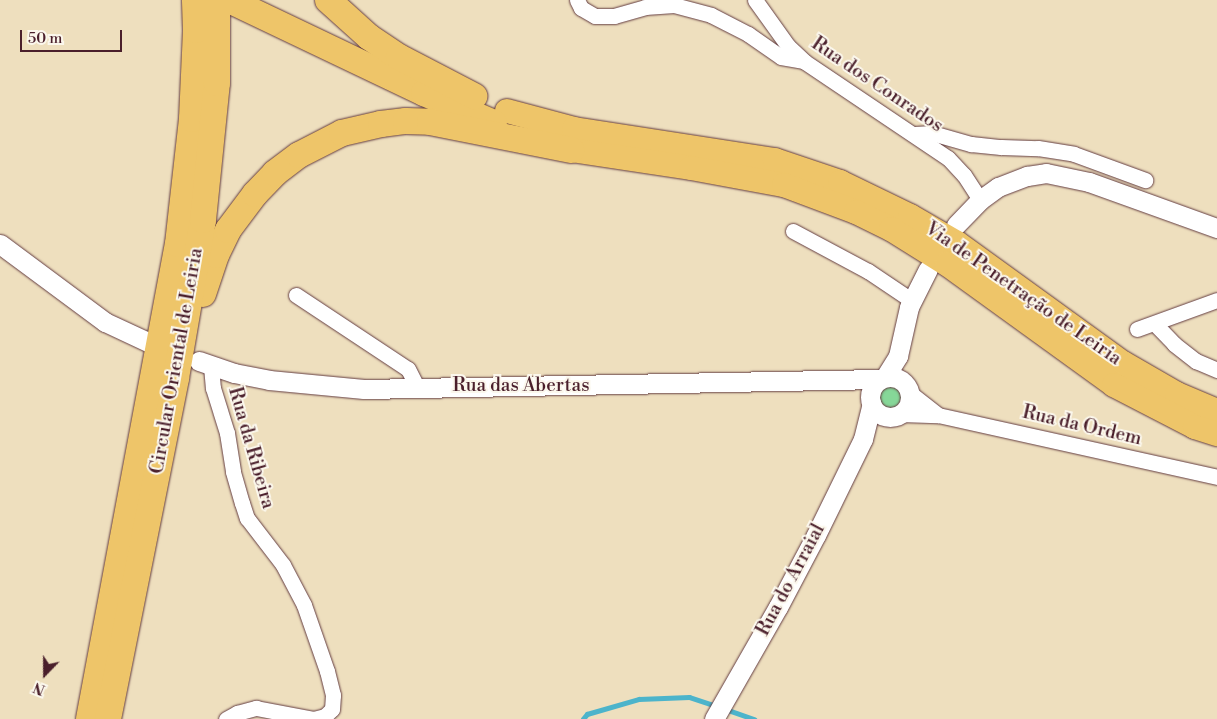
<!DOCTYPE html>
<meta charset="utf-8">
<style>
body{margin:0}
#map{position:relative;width:1217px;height:719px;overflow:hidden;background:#eedfbe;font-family:"Libre Bodoni",serif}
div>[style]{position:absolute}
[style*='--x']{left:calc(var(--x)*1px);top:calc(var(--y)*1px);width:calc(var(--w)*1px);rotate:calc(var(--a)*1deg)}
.green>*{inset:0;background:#86d798}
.round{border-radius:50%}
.stream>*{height:4.5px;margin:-2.25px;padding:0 2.25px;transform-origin:2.25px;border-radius:2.25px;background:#4cb4cb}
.roads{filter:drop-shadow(0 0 1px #633c41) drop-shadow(0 0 1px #633c41)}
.minor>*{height:15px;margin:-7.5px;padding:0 7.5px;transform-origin:7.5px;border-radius:7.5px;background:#fff}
.tertiary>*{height:19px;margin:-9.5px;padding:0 9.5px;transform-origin:9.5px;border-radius:9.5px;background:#fff}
.tertiary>.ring{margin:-9.5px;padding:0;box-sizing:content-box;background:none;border:19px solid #fff;border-radius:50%}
.trunk>*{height:24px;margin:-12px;padding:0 12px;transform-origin:12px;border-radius:12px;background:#eec569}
.motorway>*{height:26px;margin:-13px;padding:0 13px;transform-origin:13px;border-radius:13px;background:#eec569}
span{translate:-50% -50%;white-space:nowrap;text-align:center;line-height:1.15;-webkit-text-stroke:4px #fbf7ec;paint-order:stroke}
.street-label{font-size:19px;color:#4a1f2b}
.north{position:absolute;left:20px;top:649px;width:50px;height:50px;-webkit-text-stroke:4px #fbf7ec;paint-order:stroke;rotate:202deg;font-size:14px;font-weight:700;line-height:20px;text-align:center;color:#4a1f2b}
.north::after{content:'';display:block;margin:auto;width:18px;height:22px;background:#4a1f2b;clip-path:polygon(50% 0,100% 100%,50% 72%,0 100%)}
.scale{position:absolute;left:20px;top:30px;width:102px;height:22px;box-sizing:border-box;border:2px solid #4a1f2b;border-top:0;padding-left:6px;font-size:15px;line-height:18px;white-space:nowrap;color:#4a1f2b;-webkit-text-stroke:4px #fbf7ec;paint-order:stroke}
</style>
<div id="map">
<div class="green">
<i class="round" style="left:879px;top:386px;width:22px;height:22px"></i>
</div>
<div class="stream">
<i style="--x:725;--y:709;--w:31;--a:19"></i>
<i style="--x:583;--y:719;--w:6;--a:-51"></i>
<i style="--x:587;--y:714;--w:54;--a:-16.1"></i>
<i style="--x:639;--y:699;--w:50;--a:-2.3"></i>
<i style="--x:689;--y:697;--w:28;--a:18"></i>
</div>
<div class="roads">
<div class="minor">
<i style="--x:577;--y:0;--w:9;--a:63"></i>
<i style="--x:581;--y:8;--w:16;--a:30"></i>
<i style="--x:595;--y:16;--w:19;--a:0"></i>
<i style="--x:614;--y:16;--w:32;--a:-16"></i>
<i style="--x:645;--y:7;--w:29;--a:-4"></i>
<i style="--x:674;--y:5;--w:38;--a:15"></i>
<i style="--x:711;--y:15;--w:42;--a:27.2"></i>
<i style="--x:748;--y:34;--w:40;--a:34.9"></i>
<i style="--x:781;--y:57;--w:22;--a:10"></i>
<i style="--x:755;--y:0;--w:57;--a:54.3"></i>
<i style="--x:788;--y:46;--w:23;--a:43"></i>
<i style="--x:805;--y:62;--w:172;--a:33.9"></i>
<i style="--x:948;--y:158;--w:23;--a:47"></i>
<i style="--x:964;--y:175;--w:30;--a:57"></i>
<i style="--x:915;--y:134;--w:17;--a:-3"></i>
<i style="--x:932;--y:133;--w:41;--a:15.8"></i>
<i style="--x:971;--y:144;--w:30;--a:6"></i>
<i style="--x:1001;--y:147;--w:37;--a:2"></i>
<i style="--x:1038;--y:148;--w:36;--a:9"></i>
<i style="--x:1074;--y:154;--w:76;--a:20.1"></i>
<i style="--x:793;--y:231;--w:85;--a:28.1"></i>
<i style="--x:868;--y:271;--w:52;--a:34"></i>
<i style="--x:296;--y:295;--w:134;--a:33.5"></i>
<i style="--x:408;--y:369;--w:20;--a:63"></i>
<i style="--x:1155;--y:324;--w:28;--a:46"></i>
<i style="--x:1174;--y:344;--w:28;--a:38"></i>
<i style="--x:1196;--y:361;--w:23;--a:23"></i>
<i style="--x:1137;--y:329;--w:85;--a:-19.9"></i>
<i style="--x:211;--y:366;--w:22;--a:85"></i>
<i style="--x:213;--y:388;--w:47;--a:72.7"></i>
<i style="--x:227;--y:433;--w:39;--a:81"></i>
<i style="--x:233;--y:472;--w:32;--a:74"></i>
<i style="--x:242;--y:503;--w:16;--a:72"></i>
<i style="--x:247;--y:518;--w:59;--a:52.5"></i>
<i style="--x:283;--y:565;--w:45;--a:62.3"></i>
<i style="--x:304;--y:605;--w:70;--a:70.8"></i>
<i style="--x:327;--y:671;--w:25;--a:76"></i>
<i style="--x:333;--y:695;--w:14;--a:94"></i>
<i style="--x:332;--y:709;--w:10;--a:135"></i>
<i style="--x:325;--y:716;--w:12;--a:166"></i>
<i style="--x:910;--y:393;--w:36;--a:38"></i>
<i style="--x:900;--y:414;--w:38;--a:2"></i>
<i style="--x:938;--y:415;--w:286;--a:12.5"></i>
<i style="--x:226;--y:719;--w:13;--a:-29"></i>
<i style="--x:237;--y:713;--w:20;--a:-15"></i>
<i style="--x:256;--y:708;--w:58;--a:10.9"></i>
</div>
<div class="tertiary">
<i style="--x:956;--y:225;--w:35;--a:-46"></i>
<i style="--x:980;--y:200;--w:22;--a:-36"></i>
<i style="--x:998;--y:187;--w:31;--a:-21"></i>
<i style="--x:1027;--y:176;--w:19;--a:-9"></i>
<i style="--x:1046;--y:173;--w:44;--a:11.8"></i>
<i style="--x:1089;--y:182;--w:136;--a:19.8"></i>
<i style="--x:0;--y:244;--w:131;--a:36.6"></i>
<i style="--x:105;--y:322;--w:47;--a:24.9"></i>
<i style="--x:199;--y:361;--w:37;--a:19"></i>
<i style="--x:234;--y:373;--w:36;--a:11"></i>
<i style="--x:269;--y:380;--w:95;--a:5.4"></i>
<i style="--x:364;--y:389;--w:517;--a:-1.11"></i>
<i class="ring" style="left:870px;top:377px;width:21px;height:21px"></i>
<i style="--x:885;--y:377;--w:25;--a:-58"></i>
<i style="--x:898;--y:356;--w:50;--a:-77.3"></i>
<i style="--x:909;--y:307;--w:42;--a:-63.4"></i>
<i style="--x:714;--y:719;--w:129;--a:-60.3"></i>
<i style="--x:778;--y:607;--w:81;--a:-62.2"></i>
<i style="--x:816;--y:535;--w:107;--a:-63.9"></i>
<i style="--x:863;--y:439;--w:36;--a:-76"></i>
</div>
<div class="trunk">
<i style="--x:507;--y:111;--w:69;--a:15"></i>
<i style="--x:574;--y:129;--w:203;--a:8.8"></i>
<i style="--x:775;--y:160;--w:69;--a:18.7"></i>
<i style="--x:840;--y:182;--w:78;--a:25.9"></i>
<i style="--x:910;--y:216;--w:54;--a:29.9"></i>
<i style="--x:957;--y:243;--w:205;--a:35.9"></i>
<i style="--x:1123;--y:363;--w:62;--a:29.9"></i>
<i style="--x:1177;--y:394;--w:43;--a:23"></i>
<i style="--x:571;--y:150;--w:121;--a:8.5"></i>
<i style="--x:691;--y:168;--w:95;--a:10.4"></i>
<i style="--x:784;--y:185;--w:77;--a:20.6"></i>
<i style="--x:856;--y:212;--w:39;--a:26"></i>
<i style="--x:891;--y:229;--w:66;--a:32"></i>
<i style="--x:947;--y:264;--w:206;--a:35.9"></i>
<i style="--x:1114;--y:385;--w:91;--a:27.4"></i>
<i style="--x:1195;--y:427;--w:23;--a:18"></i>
</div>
<div class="motorway">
<i style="--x:229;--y:0;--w:216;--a:25.5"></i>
<i style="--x:424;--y:93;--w:76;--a:23.2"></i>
<i style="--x:328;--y:0;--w:55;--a:42.1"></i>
<i style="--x:369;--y:37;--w:36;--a:34"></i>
<i style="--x:399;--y:57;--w:85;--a:27.5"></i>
<i style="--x:203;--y:294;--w:41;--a:-71.6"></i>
<i style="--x:216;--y:255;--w:28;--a:-64"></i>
<i style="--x:228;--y:230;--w:45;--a:-53.1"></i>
<i style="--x:255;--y:194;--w:29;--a:-46"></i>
<i style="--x:275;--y:173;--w:30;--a:-37"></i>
<i style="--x:299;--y:155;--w:48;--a:-27.1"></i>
<i style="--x:342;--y:133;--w:40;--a:-13"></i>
<i style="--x:381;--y:124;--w:25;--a:-7"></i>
<i style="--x:406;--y:121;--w:24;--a:2"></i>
<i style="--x:430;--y:122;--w:144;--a:11.2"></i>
<i style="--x:89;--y:719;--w:483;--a:-79.4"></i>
<i style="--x:178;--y:244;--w:126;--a:-83.6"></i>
<i style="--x:192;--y:119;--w:89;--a:-87.4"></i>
<i style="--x:196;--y:30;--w:30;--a:-92"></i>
<i style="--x:108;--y:719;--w:348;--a:-78.7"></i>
<i style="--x:176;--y:378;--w:160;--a:-80.3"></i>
<i style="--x:203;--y:220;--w:138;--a:-84.2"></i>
<i style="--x:217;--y:83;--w:83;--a:-90"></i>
</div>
</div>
<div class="street-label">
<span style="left:877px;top:85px;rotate:34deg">Rua dos Conrados</span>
<span style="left:1023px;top:294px;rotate:35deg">Via de Penetração de Leiria</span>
<span style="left:177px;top:361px;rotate:-80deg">Circular Oriental de Leiria</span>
<span style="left:521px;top:386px">Rua das Abertas</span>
<span style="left:1082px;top:426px;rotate:13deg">Rua da Ordem</span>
<span style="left:251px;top:448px;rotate:74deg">Rua da Ribeira</span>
<span style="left:791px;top:580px;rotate:-62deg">Rua do Arraial</span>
</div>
<div class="north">N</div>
<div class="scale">50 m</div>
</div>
